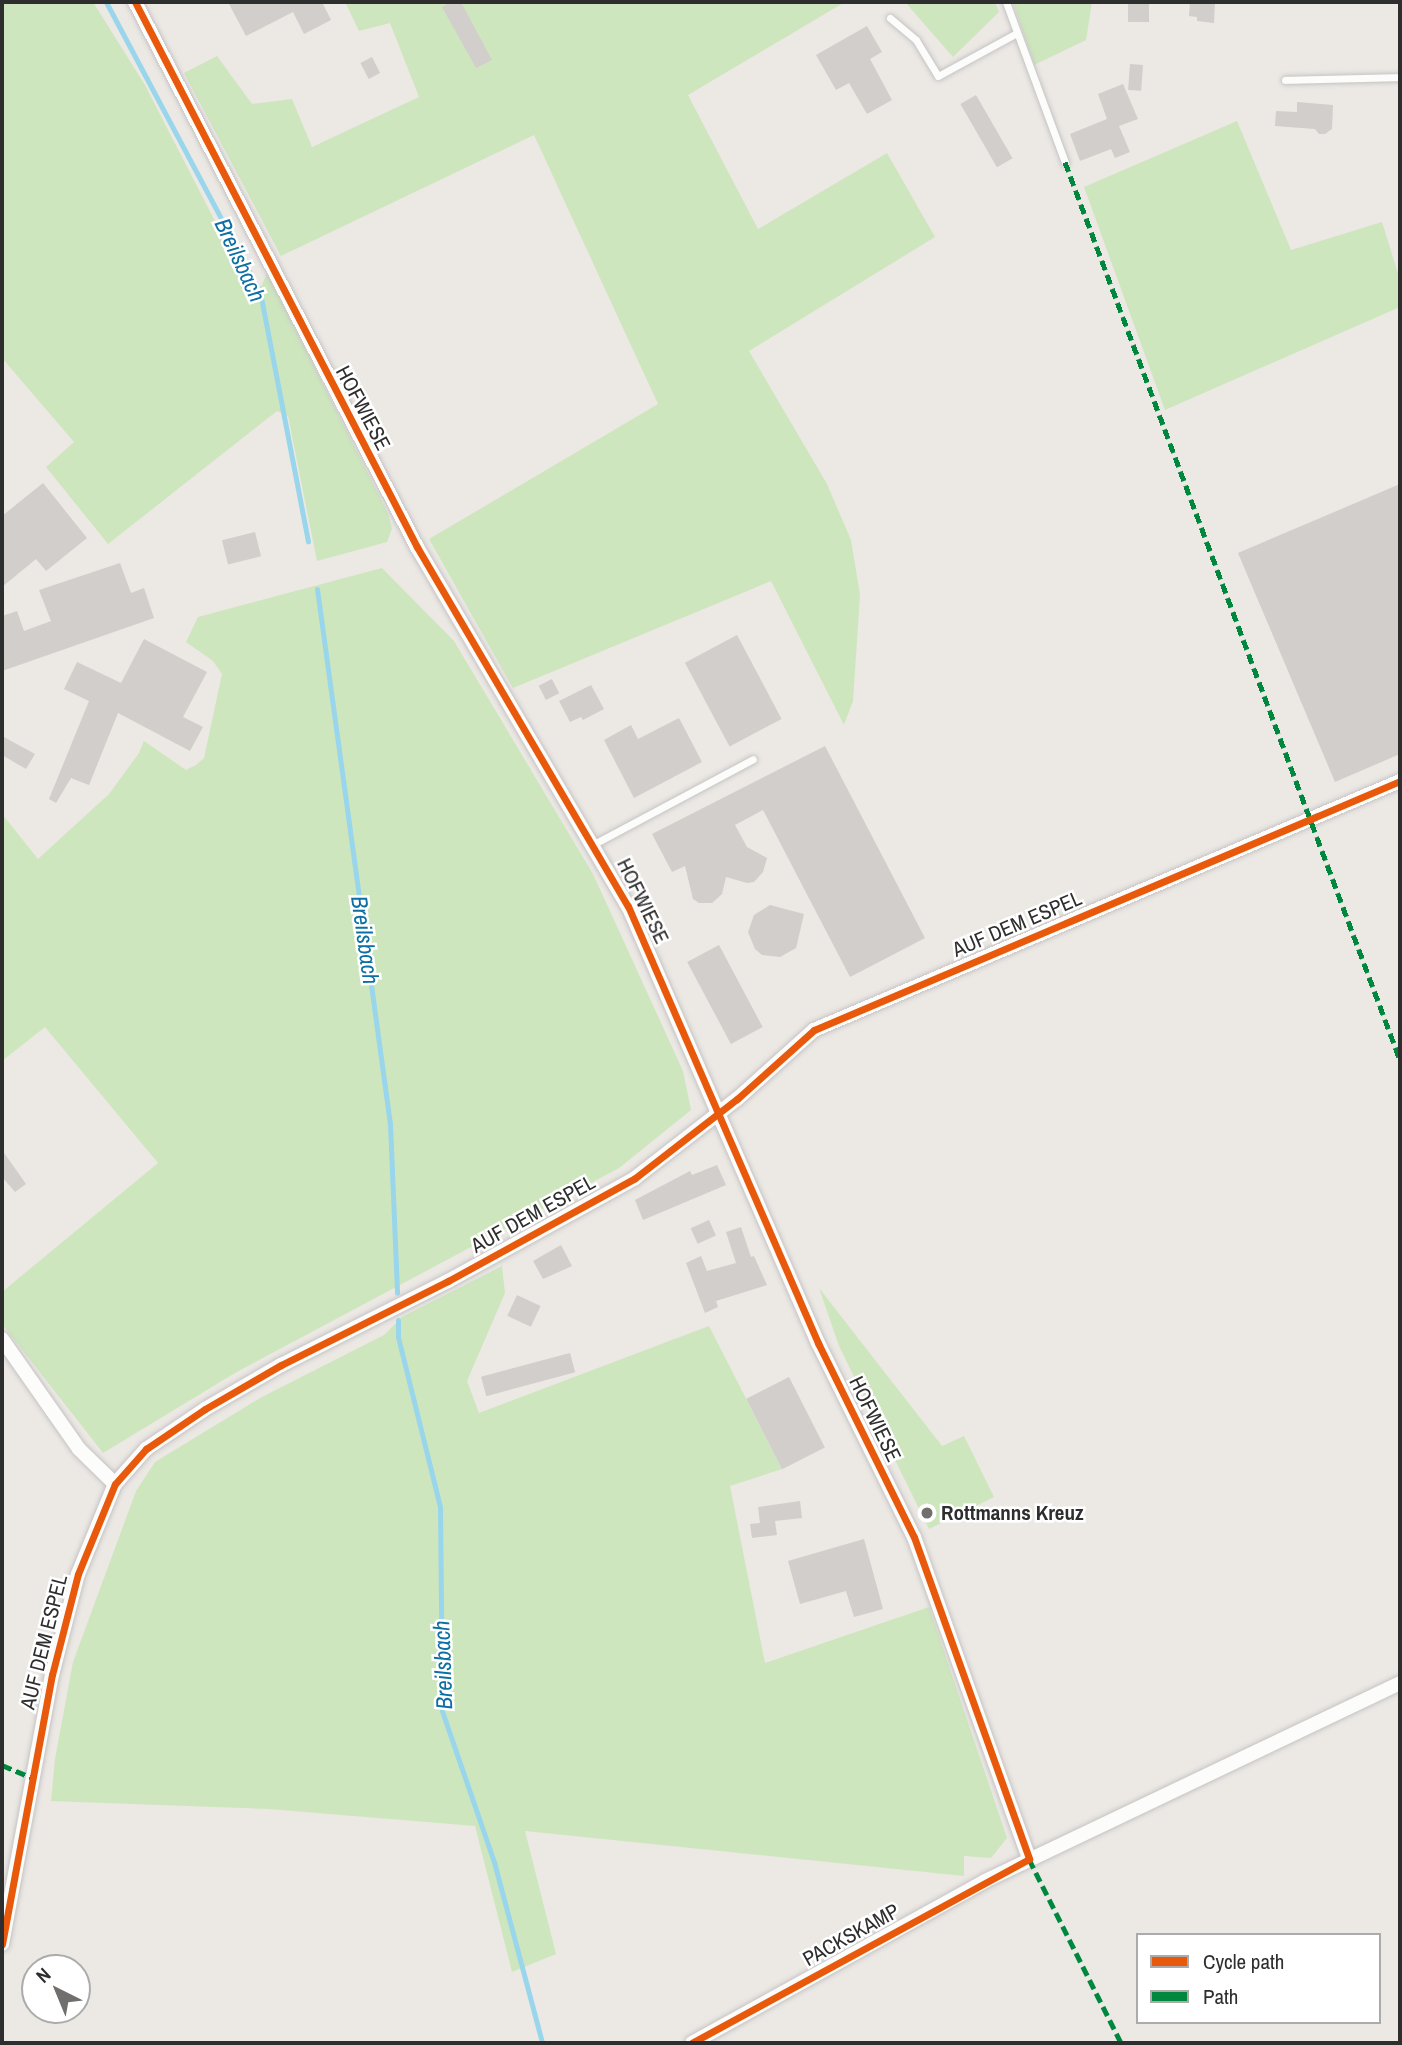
<!DOCTYPE html>
<style>
body{margin:0}
#map{position:relative;width:1402px;height:2045px;overflow:hidden;background:#ece8e4;font-family:"Archivo Narrow",sans-serif}
div>[style]{position:absolute}
[style*='--x']{left:calc(var(--x)*1px);top:calc(var(--y)*1px);width:calc(var(--w)*1px);rotate:calc(var(--a)*1deg)}
.green>*{inset:0;background:#cee6be}
.stream>*{height:5px;margin:-2.5px;padding:0 2.5px;transform-origin:2.5px;border-radius:2.5px;background:#99d6ec}
.building>*{inset:0;background:#d1cecb;transform-origin:0 0}
.roads{filter:drop-shadow(0 0 2px #c5c4c5) drop-shadow(0 0 2px #c5c4c5)}
.lane>*{height:7px;margin:-3.5px;padding:0 3.5px;transform-origin:3.5px;border-radius:3.5px;background:#fcfcfb}
.street>*{height:14px;margin:-7px;padding:0 7px;transform-origin:7px;border-radius:7px;background:#fcfcfb}
.quiet>*{height:5px;margin-top:-2.5px;transform-origin:0;background:repeating-linear-gradient(90deg,#00873e 0 10px,transparent 0 15px)}
.cycleway>*{height:7px;margin:-3.5px;padding:0 3.5px;transform-origin:3.5px;border-radius:3.5px;background:#e8590c}
.dots>*{width:19px;height:19px;translate:-50% -50%;box-sizing:border-box;border:4px solid #fff;border-radius:50%}
span{translate:-50% -50%;white-space:nowrap;text-align:center;line-height:1.15;-webkit-text-stroke:5px #fff;paint-order:stroke}
.street-label{font-size:21px;color:#2e2e2e}
.poi-label{font-size:21px;color:#2e2e2e;font-weight:700}
.left{translate:0 -50%;text-align:left}
.water-label{font-size:23px;color:#0d6fa3;font-style:italic}
.frame{position:absolute;inset:0;border:4px solid #2e2e2e;pointer-events:none}
.legend{position:absolute;left:1136px;top:1933px;width:245px;height:91px;box-sizing:border-box;background:#fff;border:2px solid #ababab;margin:0;padding:9px 12px;list-style:none;font-size:21px;color:#2e2e2e}
.legend li{display:flex;align-items:center;gap:14px;height:35px}
.legend b{width:35px;border:2px solid #ababab}
.north{position:absolute;left:21px;top:1954px;width:70px;height:70px;box-sizing:border-box;background:#fff;border:2px solid #ababab;border-radius:50%;rotate:317deg;font-size:19px;font-weight:700;line-height:28px;text-align:center;color:#2e2e2e}
.north::after{content:'';display:block;margin:auto;width:24px;height:32px;background:#706f6e;clip-path:polygon(50% 0,100% 100%,50% 72%,0 100%)}
</style>
<div id="map">
<div class="green">
<i style="clip-path:polygon(2px 2px,93px 2px,145px 85px,237px 264px,253px 305px,267px 273px,388px 513px,392px 529px,387px 542px,317px 561px,288px 416px,277px 411px,108px 544px,46px 467px,74px 442px,2px 358px)"></i>
<i style="clip-path:polygon(345px 2px,845px 2px,688px 95px,758px 229px,887px 153px,935px 237px,749px 351px,827px 484px,851px 540px,860px 595px,853px 701px,844px 725px,771px 581px,513px 688px,429px 539px,658px 404px,534px 135px,281px 256px,184px 73px,217px 56px,252px 104px,292px 99px,312px 147px,419px 97px,390px 23px,359px 31px)"></i>
<i style="clip-path:polygon(905px 2px,995px 2px,999px 12px,953px 57px)"></i>
<i style="clip-path:polygon(1013px 2px,1092px 2px,1086px 40px,1034px 65px)"></i>
<i style="clip-path:polygon(1237px 121px,1291px 250px,1382px 222px,1400px 280px,1400px 307px,1165px 410px,1084px 187px)"></i>
<i style="clip-path:polygon(382px 568px,454px 641px,593px 874px,683px 1071px,691px 1110px,619px 1168px,235px 1373px,103px 1453px,2px 1324px,2px 1292px,158px 1163px,45px 1027px,2px 1061px,2px 814px,38px 859px,109px 794px,139px 753px,144px 741px,186px 770px,196px 765px,204px 758px,222px 674px,213px 661px,186px 642px,198px 617px)"></i>
<i style="clip-path:polygon(502px 1266px,505px 1293px,467px 1381px,479px 1413px,709px 1326px,782px 1469px,730px 1486px,765px 1663px,929px 1607px,1007px 1838px,991px 1858px,964px 1856px,964px 1876px,525px 1831px,556px 1954px,512px 1972px,475px 1826px,269px 1809px,51px 1801px,55px 1759px,73px 1662px,136px 1491px,155px 1462px,260px 1398px,384px 1335px,402px 1317px)"></i>
<i style="clip-path:polygon(819px 1288px,942px 1446px,964px 1436px,994px 1497px,929px 1529px,839px 1346px)"></i>
</div>
<div class="stream">
<i style="--x:106;--y:2;--w:328;--a:62"></i>
<i style="--x:260;--y:292;--w:254;--a:79.1"></i>
<i style="--x:317;--y:589;--w:540;--a:82.23"></i>
<i style="--x:390;--y:1124;--w:169;--a:87.6"></i>
<i style="--x:398;--y:1320;--w:17;--a:90"></i>
<i style="--x:398;--y:1337;--w:175;--a:76.1"></i>
<i style="--x:440;--y:1507;--w:204;--a:89.4"></i>
<i style="--x:442;--y:1711;--w:160;--a:71"></i>
<i style="--x:494;--y:1862;--w:187;--a:75.1"></i>
</div>
<div class="building">
<i style="clip-path:polygon(228px 2px,322px 2px,331px 20px,304px 34px,293px 12px,246px 36px)"></i>
<i style="clip-path:polygon(451px 2px,461px 2px,492px 60px,476px 68px,442px 7px)"></i>
<i style="left:1128px;top:2px;width:21px;height:20px"></i>
<i style="clip-path:polygon(1190px 2px,1215px 2px,1214px 23px,1197px 21px,1197px 17px,1189px 16px)"></i>
<i style="clip-path:polygon(867px 26px,882px 52px,870px 59px,892px 100px,867px 114px,849px 83px,836px 90px,816px 55px)"></i>
<i style="left:372px;top:57px;width:18px;height:13px;rotate:63deg"></i>
<i style="left:1130px;top:64px;width:13px;height:26px;rotate:4deg"></i>
<i style="clip-path:polygon(1123px 84px,1138px 119px,1119px 126px,1130px 152px,1115px 158px,1111px 149px,1080px 161px,1070px 134px,1107px 119px,1098px 94px)"></i>
<i style="left:976px;top:95px;width:73px;height:18px;rotate:60deg"></i>
<i style="clip-path:polygon(1297px 102px,1333px 105px,1332px 129px,1325px 134px,1319px 134px,1315px 129px,1275px 126px,1276px 111px,1297px 112px)"></i>
<i style="clip-path:polygon(43px 483px,87px 538px,46px 571px,36px 559px,2px 587px,2px 516px)"></i>
<i style="clip-path:polygon(1400px 484px,1400px 754px,1335px 782px,1238px 553px)"></i>
<i style="left:255px;top:532px;width:25px;height:34px;rotate:76deg"></i>
<i style="clip-path:polygon(120px 563px,131px 593px,144px 588px,154px 618px,2px 671px,2px 616px,17px 611px,24px 631px,51px 621px,39px 590px)"></i>
<i style="left:737px;top:635px;width:95px;height:59px;rotate:62deg"></i>
<i style="clip-path:polygon(144px 639px,207px 672px,183px 717px,203px 727px,190px 751px,118px 713px,89px 785px,71px 778px,56px 803px,49px 799px,89px 701px,64px 689px,77px 662px,121px 683px)"></i>
<i style="left:552px;top:679px;width:16px;height:15px;rotate:63deg"></i>
<i style="clip-path:polygon(591px 685px,604px 709px,583px 720px,581px 717px,570px 722px,559px 701px)"></i>
<i style="clip-path:polygon(679px 718px,702px 762px,634px 798px,604px 740px,631px 725px,638px 739px)"></i>
<i style="clip-path:polygon(2px 736px,35px 754px,26px 769px,2px 755px)"></i>
<i style="clip-path:polygon(825px 746px,925px 938px,850px 977px,763px 810px,735px 825px,747px 847px,767px 858px,763px 872px,754px 882px,747px 883px,726px 877px,722px 894px,712px 903px,699px 903px,693px 899px,685px 866px,672px 872px,652px 834px)"></i>
<i style="clip-path:polygon(770px 905px,804px 914px,796px 948px,780px 957px,762px 955px,755px 949px,748px 932px,754px 915px)"></i>
<i style="left:719px;top:945px;width:93px;height:36px;rotate:62deg"></i>
<i style="clip-path:polygon(2px 1150px,26px 1184px,15px 1192px,2px 1177px)"></i>
<i style="clip-path:polygon(717px 1165px,726px 1185px,643px 1220px,635px 1200px,690px 1171px,692px 1175px)"></i>
<i style="left:709px;top:1220px;width:17px;height:20px;rotate:66deg"></i>
<i style="clip-path:polygon(741px 1227px,751px 1257px,754px 1256px,767px 1285px,716px 1301px,718px 1307px,705px 1313px,686px 1263px,701px 1256px,707px 1271px,736px 1263px,726px 1232px)"></i>
<i style="clip-path:polygon(561px 1245px,572px 1266px,543px 1279px,533px 1261px)"></i>
<i style="left:517px;top:1295px;width:26px;height:23px;rotate:25deg"></i>
<i style="left:570px;top:1353px;width:20px;height:92px;rotate:75deg"></i>
<i style="left:789px;top:1377px;width:79px;height:48px;rotate:63deg"></i>
<i style="clip-path:polygon(800px 1501px,802px 1518px,775px 1521px,777px 1535px,752px 1538px,750px 1524px,760px 1523px,758px 1507px)"></i>
<i style="clip-path:polygon(864px 1539px,883px 1609px,854px 1617px,846px 1591px,800px 1604px,788px 1561px)"></i>
</div>
<div class="roads">
<div class="lane">
<i style="--x:1006;--y:2;--w:171;--a:69.8"></i>
<i style="--x:890;--y:18;--w:34;--a:40"></i>
<i style="--x:916;--y:40;--w:42;--a:58.6"></i>
<i style="--x:938;--y:76;--w:90;--a:-28.6"></i>
<i style="--x:1285;--y:80;--w:115;--a:-1.5"></i>
<i style="--x:594;--y:844;--w:180;--a:-28.1"></i>
</div>
<div class="street">
<i style="--x:135;--y:2;--w:614;--a:62.64"></i>
<i style="--x:417;--y:547;--w:416;--a:59.6"></i>
<i style="--x:628;--y:906;--w:477;--a:66.5"></i>
<i style="--x:818;--y:1343;--w:216;--a:63.7"></i>
<i style="--x:914;--y:1537;--w:342;--a:70.3"></i>
<i style="--x:2;--y:1339;--w:134;--a:55"></i>
<i style="--x:79;--y:1449;--w:50;--a:44.2"></i>
<i style="--x:2;--y:1944;--w:274;--a:-79.5"></i>
<i style="--x:52;--y:1675;--w:104;--a:-75.6"></i>
<i style="--x:78;--y:1574;--w:97;--a:-67.7"></i>
<i style="--x:115;--y:1484;--w:47;--a:-48.5"></i>
<i style="--x:146;--y:1449;--w:71;--a:-34.1"></i>
<i style="--x:205;--y:1409;--w:88;--a:-30.1"></i>
<i style="--x:281;--y:1365;--w:187;--a:-26.7"></i>
<i style="--x:448;--y:1281;--w:213;--a:-28.8"></i>
<i style="--x:635;--y:1178;--w:129;--a:-37.8"></i>
<i style="--x:737;--y:1099;--w:103;--a:-41.9"></i>
<i style="--x:814;--y:1030;--w:637;--a:-23.02"></i>
<i style="--x:692;--y:2043;--w:335;--a:-28.9"></i>
<i style="--x:985;--y:1881;--w:460;--a:-25.5"></i>
</div>
</div>
<div class="quiet">
<i style="--x:1065;--y:162;--w:958;--a:69.54"></i>
<i style="--x:2;--y:1765;--w:33;--a:23"></i>
<i style="--x:1029;--y:1859;--w:206;--a:63.4"></i>
</div>
<div class="cycleway">
<i style="--x:135;--y:2;--w:614;--a:62.64"></i>
<i style="--x:417;--y:547;--w:416;--a:59.6"></i>
<i style="--x:628;--y:906;--w:477;--a:66.5"></i>
<i style="--x:818;--y:1343;--w:216;--a:63.7"></i>
<i style="--x:914;--y:1537;--w:342;--a:70.3"></i>
<i style="--x:1029;--y:1859;--w:384;--a:151.4"></i>
<i style="--x:2;--y:1944;--w:274;--a:-79.5"></i>
<i style="--x:52;--y:1675;--w:104;--a:-75.6"></i>
<i style="--x:78;--y:1574;--w:97;--a:-67.7"></i>
<i style="--x:115;--y:1484;--w:47;--a:-48.5"></i>
<i style="--x:146;--y:1449;--w:71;--a:-34.1"></i>
<i style="--x:205;--y:1409;--w:88;--a:-30.1"></i>
<i style="--x:281;--y:1365;--w:187;--a:-26.7"></i>
<i style="--x:448;--y:1281;--w:213;--a:-28.8"></i>
<i style="--x:635;--y:1178;--w:129;--a:-37.8"></i>
<i style="--x:737;--y:1099;--w:103;--a:-41.9"></i>
<i style="--x:814;--y:1030;--w:637;--a:-23.02"></i>
</div>
<div class="dots">
<i style="left:927px;top:1513px;background:#706f6e"></i>
</div>
<div class="street-label">
<span style="left:363px;top:408px;rotate:62deg">HOFWIESE</span>
<span style="left:643px;top:901px;rotate:64deg">HOFWIESE</span>
<span style="left:1017px;top:924px;rotate:-23deg">AUF DEM ESPEL</span>
<span style="left:533px;top:1214px;rotate:-29deg">AUF DEM ESPEL</span>
<span style="left:875px;top:1419px;rotate:64deg">HOFWIESE</span>
<span style="left:44px;top:1642px;rotate:-76deg">AUF DEM ESPEL</span>
<span style="left:851px;top:1935px;rotate:-29deg">PACKSKAMP</span>
</div>
<div class="poi-label">
<span class="left" style="left:941px;top:1513px">Rottmanns Kreuz</span>
</div>
<div class="water-label">
<span style="left:240px;top:260px;rotate:65deg">Breilsbach</span>
<span style="left:365px;top:940px;rotate:82deg">Breilsbach</span>
<span style="left:443px;top:1665px;rotate:-92deg">Breilsbach</span>
</div>
<div class="frame"></div>
<ul class="legend">
<li><b style="height:9px;background:#e8590c"></b>Cycle path</li>
<li><b style="height:9px;background:#00873e"></b>Path</li>
</ul>
<div class="north">N</div>
</div>
